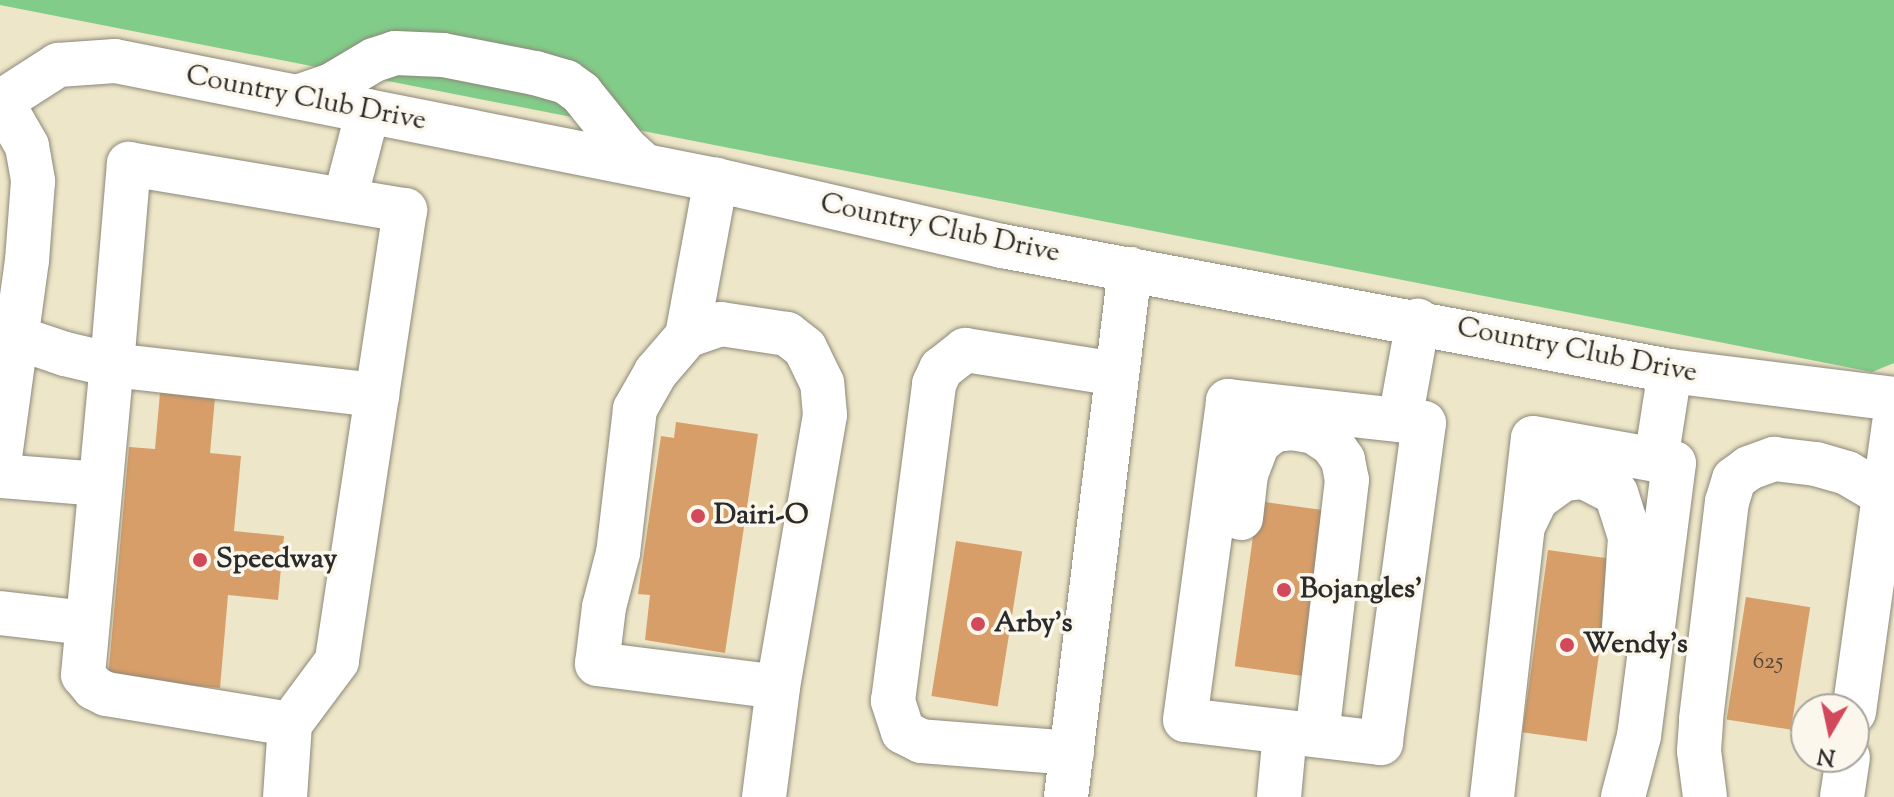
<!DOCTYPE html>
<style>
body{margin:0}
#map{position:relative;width:1894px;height:797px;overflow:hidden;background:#ede6c8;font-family:"Sorts Mill Goudy",serif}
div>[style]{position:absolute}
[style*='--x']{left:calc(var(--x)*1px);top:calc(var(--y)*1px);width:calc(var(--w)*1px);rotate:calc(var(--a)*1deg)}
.green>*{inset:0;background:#82cc89}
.building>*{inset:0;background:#d89e69;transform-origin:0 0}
.roads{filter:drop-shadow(0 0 2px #8c887a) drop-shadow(0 0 2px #8c887a)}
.minor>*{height:44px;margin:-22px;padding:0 22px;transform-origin:22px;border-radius:22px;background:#fff}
.major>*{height:44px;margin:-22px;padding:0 22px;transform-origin:22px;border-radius:22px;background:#fff}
.dots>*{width:22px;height:22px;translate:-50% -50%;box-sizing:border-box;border:4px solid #fbf7ec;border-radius:50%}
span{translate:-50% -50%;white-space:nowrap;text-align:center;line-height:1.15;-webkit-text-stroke:7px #fbf7ec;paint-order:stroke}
.number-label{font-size:24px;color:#56483a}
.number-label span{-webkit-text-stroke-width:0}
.street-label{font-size:28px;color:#2b2b2b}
.poi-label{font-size:28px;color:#2b2b2b;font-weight:700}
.left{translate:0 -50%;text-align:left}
.north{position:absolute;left:1790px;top:693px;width:80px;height:80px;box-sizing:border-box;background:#fbf7ec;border:2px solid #a8a59f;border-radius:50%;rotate:189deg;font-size:22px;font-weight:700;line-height:32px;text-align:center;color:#2b2b2b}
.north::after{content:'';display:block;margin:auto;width:28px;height:36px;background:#d1495b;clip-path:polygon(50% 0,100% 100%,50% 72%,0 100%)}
</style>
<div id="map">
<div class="green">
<i style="clip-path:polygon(0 0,1894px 0,1894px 363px,1872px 372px,0 5px)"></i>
</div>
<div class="building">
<i style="clip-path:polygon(160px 393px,215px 398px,210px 453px,241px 456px,234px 531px,284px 536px,278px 600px,228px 595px,220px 688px,108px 678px,129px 447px,155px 449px)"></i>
<i style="clip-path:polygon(676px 422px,758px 434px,725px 653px,645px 640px,650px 595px,638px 594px,661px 436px,674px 438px)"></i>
<i style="left:1258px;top:501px;width:76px;height:167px;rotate:8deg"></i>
<i style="left:956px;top:541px;width:67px;height:157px;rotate:9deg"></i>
<i style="left:1548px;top:550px;width:65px;height:184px;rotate:8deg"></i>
<i style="left:1746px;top:597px;width:65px;height:124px;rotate:9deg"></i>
</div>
<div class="roads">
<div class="minor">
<i style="--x:297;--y:97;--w:37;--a:-19"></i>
<i style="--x:332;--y:85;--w:49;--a:-30.8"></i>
<i style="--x:374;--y:60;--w:22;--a:-18"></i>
<i style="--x:395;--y:53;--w:48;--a:2.4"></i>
<i style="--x:443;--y:55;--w:94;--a:11.1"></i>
<i style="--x:535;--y:73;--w:32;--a:16"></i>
<i style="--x:566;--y:82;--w:19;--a:36"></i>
<i style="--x:581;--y:93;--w:70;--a:51.3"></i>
<i style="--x:625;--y:148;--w:25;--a:42"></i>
<i style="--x:2;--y:101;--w:67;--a:-32.7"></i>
<i style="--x:58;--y:65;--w:57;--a:-4"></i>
<i style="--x:115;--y:61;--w:613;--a:11.2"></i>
<i style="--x:716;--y:180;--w:294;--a:13"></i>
<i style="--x:1002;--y:246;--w:680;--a:10.6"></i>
<i style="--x:1670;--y:371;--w:226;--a:7.1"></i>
<i style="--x:345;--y:199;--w:91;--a:-75.4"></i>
<i style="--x:0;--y:332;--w:69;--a:18.7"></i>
<i style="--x:65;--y:354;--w:48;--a:13.2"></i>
<i style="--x:112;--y:365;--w:202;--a:-85.2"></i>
<i style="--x:129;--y:164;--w:280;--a:9.5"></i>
<i style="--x:405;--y:210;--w:456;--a:98.6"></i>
<i style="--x:337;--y:661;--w:79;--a:126.7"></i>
<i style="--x:290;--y:724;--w:73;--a:93.9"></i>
<i style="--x:687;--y:336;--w:159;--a:-79.5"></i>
<i style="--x:1228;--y:401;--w:197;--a:6.4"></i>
<i style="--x:1424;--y:423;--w:323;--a:97.7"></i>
<i style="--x:1381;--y:743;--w:197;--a:-173.3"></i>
<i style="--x:1185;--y:720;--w:322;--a:-82.3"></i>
<i style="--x:1400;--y:420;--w:101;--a:-79.7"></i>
<i style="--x:1656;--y:460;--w:90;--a:-81.1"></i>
<i style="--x:0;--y:476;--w:100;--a:4.6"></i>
<i style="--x:1241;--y:518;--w:44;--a:-83.5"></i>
<i style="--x:1246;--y:474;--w:33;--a:-69"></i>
<i style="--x:1258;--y:443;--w:21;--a:-39"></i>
<i style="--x:1274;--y:430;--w:18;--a:-6"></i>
<i style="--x:1292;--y:428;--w:22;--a:10"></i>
<i style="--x:1314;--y:432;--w:22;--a:34"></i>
<i style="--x:1332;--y:444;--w:19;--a:55"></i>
<i style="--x:1343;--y:460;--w:20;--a:79"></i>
<i style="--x:1347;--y:480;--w:257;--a:96.7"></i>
<i style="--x:1523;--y:526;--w:30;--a:-64"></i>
<i style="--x:1536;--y:499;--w:34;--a:-36"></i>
<i style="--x:1564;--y:479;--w:20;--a:-6"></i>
<i style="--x:1584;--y:477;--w:36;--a:27"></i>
<i style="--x:1616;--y:493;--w:46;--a:72.3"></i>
<i style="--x:1630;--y:537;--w:91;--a:93.8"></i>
<i style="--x:0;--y:613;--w:87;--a:6.6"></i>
<i style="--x:1854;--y:712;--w:291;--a:-82.1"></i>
<i style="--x:290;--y:724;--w:186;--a:-170.7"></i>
<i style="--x:106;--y:694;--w:13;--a:-153"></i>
<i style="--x:94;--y:688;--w:17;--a:-130"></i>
<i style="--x:83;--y:675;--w:311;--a:-84.7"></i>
<i style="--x:112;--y:365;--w:267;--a:6.5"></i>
<i style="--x:1072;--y:753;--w:151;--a:-175.5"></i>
<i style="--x:921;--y:741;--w:20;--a:-153"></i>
<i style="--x:903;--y:732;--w:33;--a:-108"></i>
<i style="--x:893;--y:701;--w:320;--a:-82.6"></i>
<i style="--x:934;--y:384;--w:17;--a:-65"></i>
<i style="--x:941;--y:369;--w:31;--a:-38"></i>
<i style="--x:965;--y:350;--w:153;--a:9"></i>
<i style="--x:764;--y:797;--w:111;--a:-82.7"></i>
<i style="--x:778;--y:687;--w:276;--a:-80.2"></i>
<i style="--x:825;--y:415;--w:32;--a:-95"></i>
<i style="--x:822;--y:383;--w:39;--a:-116"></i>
<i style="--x:805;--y:348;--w:23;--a:-142"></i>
<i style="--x:787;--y:334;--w:67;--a:-171.4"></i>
<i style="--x:721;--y:324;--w:36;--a:161"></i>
<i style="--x:687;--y:336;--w:48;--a:130.7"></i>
<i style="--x:656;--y:372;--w:43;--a:119.6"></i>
<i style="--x:635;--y:409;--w:145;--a:96.7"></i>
<i style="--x:618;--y:553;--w:56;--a:104.5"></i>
<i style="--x:604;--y:607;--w:57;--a:97"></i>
<i style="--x:597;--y:664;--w:182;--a:7.2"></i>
<i style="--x:1066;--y:797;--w:532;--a:-83.09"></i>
<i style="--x:1279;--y:797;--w:65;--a:-84.7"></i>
<i style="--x:1492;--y:797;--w:361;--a:-83.5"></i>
<i style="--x:1533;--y:438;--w:143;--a:10.1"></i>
<i style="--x:1674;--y:463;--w:275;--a:97.3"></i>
<i style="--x:1639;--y:736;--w:63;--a:104.7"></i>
<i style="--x:1705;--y:797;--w:46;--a:-97.4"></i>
<i style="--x:1699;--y:751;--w:32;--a:-86"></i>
<i style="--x:1701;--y:719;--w:219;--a:-83.2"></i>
<i style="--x:1727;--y:502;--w:24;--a:-73"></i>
<i style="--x:1734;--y:479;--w:19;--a:-36"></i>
<i style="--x:1749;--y:468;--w:27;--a:-20"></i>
<i style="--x:1774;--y:459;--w:42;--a:6.8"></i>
<i style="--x:1816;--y:464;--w:32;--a:16"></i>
<i style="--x:1847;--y:473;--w:43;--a:30.7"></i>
<i style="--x:1842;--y:797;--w:40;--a:-81.5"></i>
</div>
<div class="major">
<i style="--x:0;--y:99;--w:54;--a:60.1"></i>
<i style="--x:27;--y:146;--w:36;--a:80"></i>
<i style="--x:33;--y:181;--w:79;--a:94.3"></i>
<i style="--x:27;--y:260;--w:198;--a:97.8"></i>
</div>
</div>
<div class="dots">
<i style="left:698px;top:516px;background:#d1495b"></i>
<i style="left:200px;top:560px;background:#d1495b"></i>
<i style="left:1284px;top:590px;background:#d1495b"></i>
<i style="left:978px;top:624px;background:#d1495b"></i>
<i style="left:1567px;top:645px;background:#d1495b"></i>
</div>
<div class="number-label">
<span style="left:1768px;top:663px">625</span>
</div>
<div class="street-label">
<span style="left:306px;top:99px;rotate:11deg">Country Club Drive</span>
<span style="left:940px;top:229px;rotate:12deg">Country Club Drive</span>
<span style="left:1577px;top:351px;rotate:11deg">Country Club Drive</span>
</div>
<div class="poi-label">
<span class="left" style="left:714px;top:516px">Dairi-O</span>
<span class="left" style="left:216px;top:560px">Speedway</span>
<span class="left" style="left:1300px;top:590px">Bojangles'</span>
<span class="left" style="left:994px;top:624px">Arby's</span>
<span class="left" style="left:1583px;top:645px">Wendy's</span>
</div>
<div class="north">N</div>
</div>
